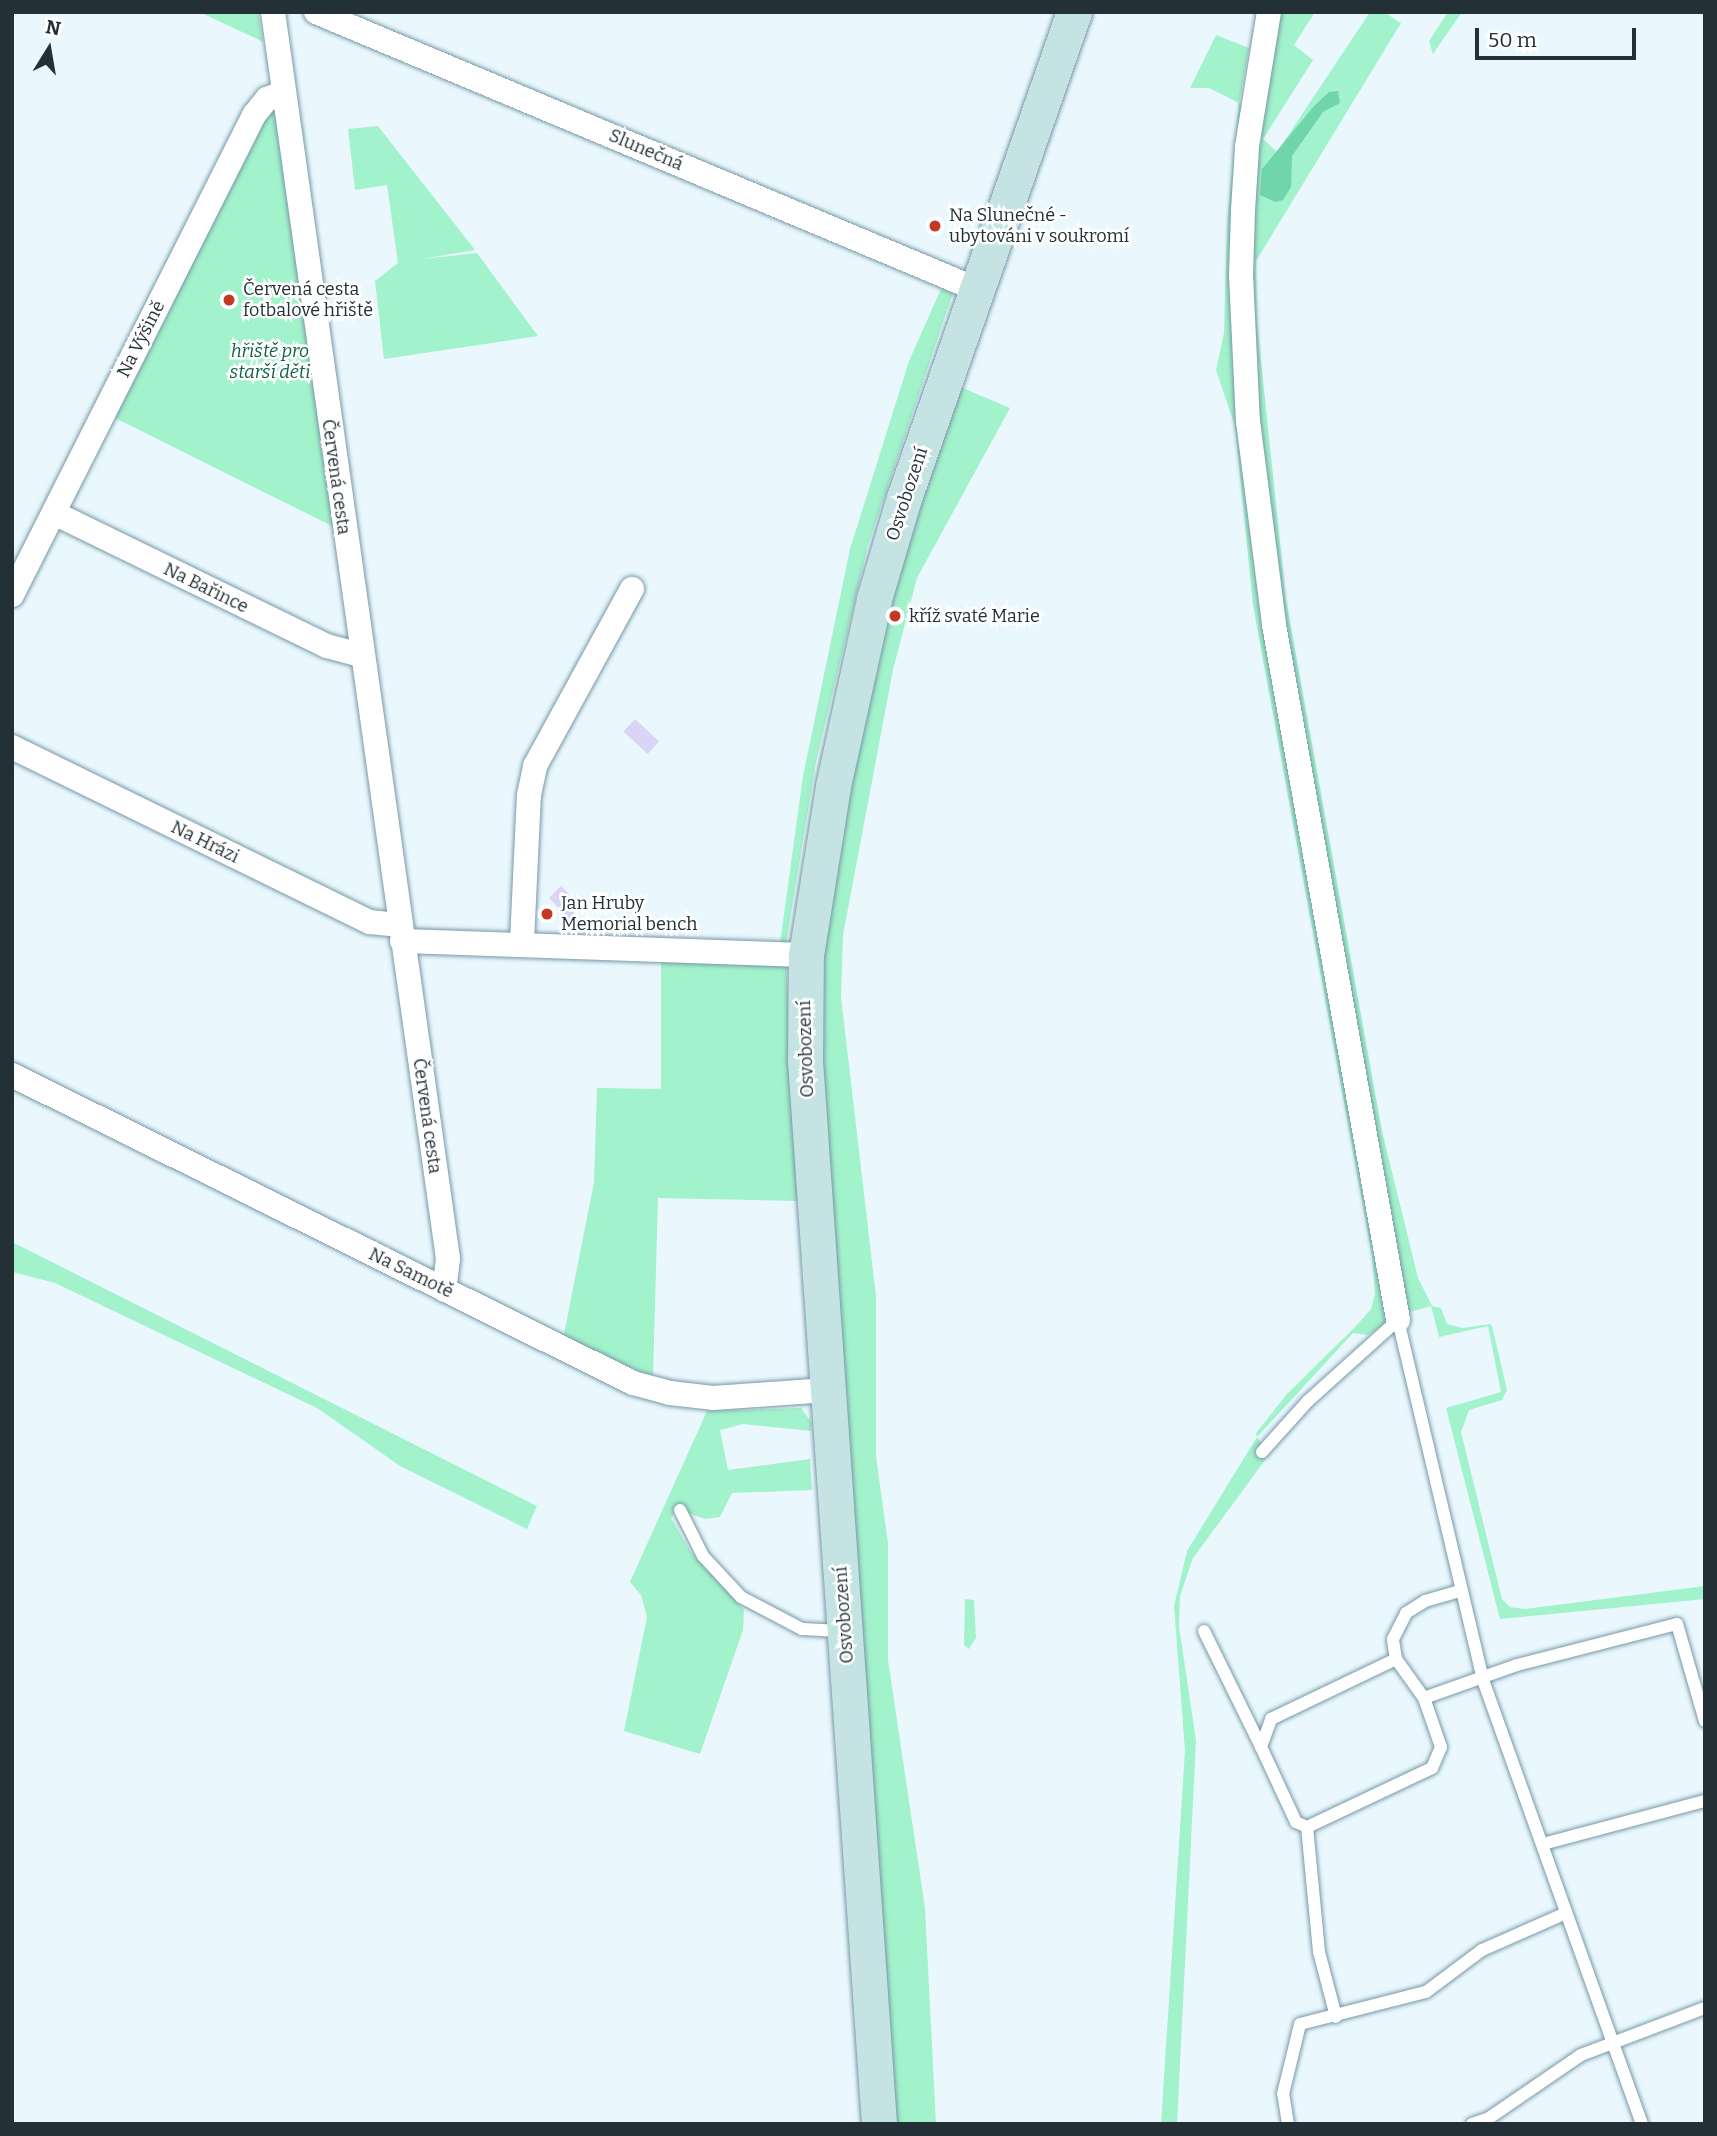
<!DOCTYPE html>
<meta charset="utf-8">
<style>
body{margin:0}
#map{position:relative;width:1717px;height:2136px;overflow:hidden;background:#eaf8fe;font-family:Bitter,serif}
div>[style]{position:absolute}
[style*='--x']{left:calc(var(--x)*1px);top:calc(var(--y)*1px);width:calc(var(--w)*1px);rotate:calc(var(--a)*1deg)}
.green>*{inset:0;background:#a2f2cb}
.forest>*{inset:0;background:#70d6a8}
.water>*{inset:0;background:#dad4f6;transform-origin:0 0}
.roads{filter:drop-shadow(0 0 2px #7898a7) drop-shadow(0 0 2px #7898a7)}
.service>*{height:12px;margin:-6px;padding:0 6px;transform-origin:6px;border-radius:6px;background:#fff}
.minor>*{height:24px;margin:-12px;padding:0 12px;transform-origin:12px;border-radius:12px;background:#fff}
.secondary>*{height:35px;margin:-17.5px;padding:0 17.5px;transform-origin:17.5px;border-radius:17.5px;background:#c5e3e3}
.dots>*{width:19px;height:19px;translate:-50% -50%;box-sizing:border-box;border:4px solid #fff;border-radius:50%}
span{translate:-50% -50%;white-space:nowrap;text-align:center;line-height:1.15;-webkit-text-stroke:5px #fff;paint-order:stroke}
.street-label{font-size:18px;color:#233036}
.poi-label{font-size:18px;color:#233036}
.left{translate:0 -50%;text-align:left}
.park-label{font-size:18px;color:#0f6042;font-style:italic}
.frame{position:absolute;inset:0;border:14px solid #233036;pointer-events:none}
.north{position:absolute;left:14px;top:14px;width:70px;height:70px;-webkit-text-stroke:5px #fff;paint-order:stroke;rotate:11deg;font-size:19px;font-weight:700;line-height:28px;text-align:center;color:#233036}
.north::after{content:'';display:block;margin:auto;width:24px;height:32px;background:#233036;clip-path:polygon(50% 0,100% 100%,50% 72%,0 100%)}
.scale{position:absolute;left:1475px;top:28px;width:161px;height:32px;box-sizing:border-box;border:4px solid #233036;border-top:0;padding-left:9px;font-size:21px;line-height:24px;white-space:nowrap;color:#233036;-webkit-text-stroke:5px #fff;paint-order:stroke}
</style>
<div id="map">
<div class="green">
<i style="clip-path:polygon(199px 12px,258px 12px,263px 42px,257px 39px)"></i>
<i style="clip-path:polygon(1276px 12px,1315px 12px,1294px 45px,1313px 60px,1263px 139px,1277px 152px,1370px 12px,1384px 12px,1401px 23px,1256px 261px,1257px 322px,1286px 600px,1382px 1131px,1418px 1278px,1432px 1306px,1441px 1308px,1447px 1324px,1463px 1328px,1490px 1324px,1492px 1326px,1507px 1390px,1502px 1400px,1469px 1410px,1461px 1432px,1502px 1599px,1510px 1607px,1525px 1609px,1705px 1586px,1705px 1599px,1500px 1619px,1446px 1408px,1501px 1392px,1488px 1326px,1439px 1337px,1431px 1306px,1396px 1316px,1368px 1335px,1353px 1333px,1257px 1437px,1256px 1433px,1287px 1394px,1357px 1325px,1371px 1309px,1375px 1294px,1372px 1256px,1253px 605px,1235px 426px,1216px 370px,1224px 333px,1227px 221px,1239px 103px,1209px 88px,1190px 88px,1216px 35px,1249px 48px,1239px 103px,1261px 108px)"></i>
<i style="clip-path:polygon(1448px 12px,1462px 12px,1433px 54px,1429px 41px)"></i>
<i style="clip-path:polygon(268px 112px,276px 114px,334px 527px,113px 417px)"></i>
<i style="clip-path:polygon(378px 126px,475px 250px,422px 259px,477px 253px,538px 336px,384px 359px,375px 281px,398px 263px,387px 185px,355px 190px,348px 129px)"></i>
<i style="clip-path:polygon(941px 289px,953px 293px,868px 545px,816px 762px,786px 943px,780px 943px,803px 776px,850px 549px,909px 361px)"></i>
<i style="clip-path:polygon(958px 386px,1010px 408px,917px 578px,893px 670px,843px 935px,841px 997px,876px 1296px,876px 1456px,888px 1543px,888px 1660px,925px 1908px,936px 2124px,895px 2124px,823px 1172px,821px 924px,890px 588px)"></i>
<i style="clip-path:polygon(661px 956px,786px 963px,798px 1201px,658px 1198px,653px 1377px,563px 1339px,594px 1182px,597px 1088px,661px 1089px)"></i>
<i style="clip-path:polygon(12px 1242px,537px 1506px,527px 1529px,400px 1466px,317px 1408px,55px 1283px,13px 1272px)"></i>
<i style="clip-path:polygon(801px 1408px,811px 1422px,811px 1431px,743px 1424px,720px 1430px,728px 1470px,810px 1459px,812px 1490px,732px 1493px,720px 1517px,705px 1519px,677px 1509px,671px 1518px,691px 1552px,744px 1610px,743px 1630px,700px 1754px,624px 1731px,647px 1617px,641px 1595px,630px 1582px,707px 1411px)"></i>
<i style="clip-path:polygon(1257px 1437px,1262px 1444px,1257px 1449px,1266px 1459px,1193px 1558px,1180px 1596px,1179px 1626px,1196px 1741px,1177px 2124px,1161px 2124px,1185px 1751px,1174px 1606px,1187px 1551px)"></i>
<i style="clip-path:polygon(965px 1599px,974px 1600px,976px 1638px,969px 1649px,964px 1645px)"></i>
</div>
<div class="forest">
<i style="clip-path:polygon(1338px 91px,1340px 103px,1323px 112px,1292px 156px,1291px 187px,1283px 200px,1275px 202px,1260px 195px,1262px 169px,1314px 106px,1329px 92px)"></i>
</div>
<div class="water">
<i style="left:635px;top:719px;width:33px;height:17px;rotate:43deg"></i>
<i style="left:561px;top:886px;width:31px;height:17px;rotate:45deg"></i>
</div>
<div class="roads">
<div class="service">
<i style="--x:1262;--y:1452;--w:69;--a:-48"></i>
<i style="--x:1308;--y:1401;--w:121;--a:-42"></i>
<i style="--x:1398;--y:1320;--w:370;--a:76.7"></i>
<i style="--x:1483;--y:1680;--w:472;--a:70.3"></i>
<i style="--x:680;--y:1510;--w:51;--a:63.4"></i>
<i style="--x:703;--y:1556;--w:56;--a:47.2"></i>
<i style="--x:741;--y:1597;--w:69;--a:27.7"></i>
<i style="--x:802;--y:1629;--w:39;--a:3"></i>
<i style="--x:1204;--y:1631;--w:129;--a:63.8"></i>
<i style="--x:1396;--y:1659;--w:48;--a:54.3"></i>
<i style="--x:1424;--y:1698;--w:99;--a:-19.5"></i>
<i style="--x:1517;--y:1665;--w:165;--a:-14.4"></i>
<i style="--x:1677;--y:1624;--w:101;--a:73.9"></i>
<i style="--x:1424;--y:1698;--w:52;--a:70.9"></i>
<i style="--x:1441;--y:1747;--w:23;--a:113"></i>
<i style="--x:1432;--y:1768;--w:138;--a:154.7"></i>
<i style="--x:1307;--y:1827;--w:12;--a:-156"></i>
<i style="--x:1296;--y:1822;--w:83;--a:-115"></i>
<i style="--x:1261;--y:1747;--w:30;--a:-70"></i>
<i style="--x:1271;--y:1719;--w:139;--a:-25.6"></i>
<i style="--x:1396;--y:1659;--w:20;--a:-99"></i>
<i style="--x:1393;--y:1639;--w:29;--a:-63"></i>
<i style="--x:1406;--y:1613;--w:22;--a:-32"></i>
<i style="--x:1425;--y:1601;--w:37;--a:-16"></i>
<i style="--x:1307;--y:1827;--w:126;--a:84.5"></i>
<i style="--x:1319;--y:1952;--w:67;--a:75.3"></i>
<i style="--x:1543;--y:1844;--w:168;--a:-14.9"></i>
<i style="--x:1288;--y:2124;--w:30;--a:-99"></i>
<i style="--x:1283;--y:2094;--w:72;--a:-76.3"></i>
<i style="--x:1300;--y:2024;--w:130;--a:-14.3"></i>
<i style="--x:1426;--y:1992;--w:70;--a:-36.9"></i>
<i style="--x:1482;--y:1950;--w:92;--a:-23.8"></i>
<i style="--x:1472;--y:2124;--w:18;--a:-19"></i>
<i style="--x:1489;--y:2118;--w:112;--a:-34.4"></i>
<i style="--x:1581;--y:2055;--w:133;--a:-20.8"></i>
</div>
<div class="minor">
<i style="--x:273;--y:12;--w:1259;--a:82.01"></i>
<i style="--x:448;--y:1259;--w:31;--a:97"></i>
<i style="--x:316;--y:12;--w:716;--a:22.77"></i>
<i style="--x:1269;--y:12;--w:137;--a:99.3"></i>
<i style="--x:1247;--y:147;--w:64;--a:93.6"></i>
<i style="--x:1243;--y:211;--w:64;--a:91.8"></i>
<i style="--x:1241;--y:275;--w:146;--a:87.3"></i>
<i style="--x:1248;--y:421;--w:206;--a:82.7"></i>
<i style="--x:1274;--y:625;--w:706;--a:79.88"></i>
<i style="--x:54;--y:513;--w:304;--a:26"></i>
<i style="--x:327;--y:646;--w:35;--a:15"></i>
<i style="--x:12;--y:595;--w:538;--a:-63.24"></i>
<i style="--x:254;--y:115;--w:21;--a:-51"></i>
<i style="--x:267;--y:99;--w:16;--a:-22"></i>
<i style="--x:12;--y:747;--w:398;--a:26.1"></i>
<i style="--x:370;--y:922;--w:30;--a:6"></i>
<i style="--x:402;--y:941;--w:404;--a:2"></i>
<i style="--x:522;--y:942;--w:147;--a:-87.3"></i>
<i style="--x:529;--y:795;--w:30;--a:-78"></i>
<i style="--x:535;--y:766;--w:202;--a:-61.3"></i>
<i style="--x:12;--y:1075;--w:693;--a:26.38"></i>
<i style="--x:633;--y:1383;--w:38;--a:15"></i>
<i style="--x:670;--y:1393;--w:43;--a:6.6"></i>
<i style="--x:713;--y:1398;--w:115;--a:-4"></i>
</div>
<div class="secondary">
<i style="--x:879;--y:2124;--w:1067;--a:-93.98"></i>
<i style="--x:805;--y:1060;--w:105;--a:-89.5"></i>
<i style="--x:806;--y:955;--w:171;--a:-80.9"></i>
<i style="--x:833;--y:786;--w:191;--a:-77.6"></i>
<i style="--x:874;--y:599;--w:105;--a:-73.5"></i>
<i style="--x:904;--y:498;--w:515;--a:-70.72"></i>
</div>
</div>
<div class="dots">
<i style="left:935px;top:226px;background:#c43921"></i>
<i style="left:229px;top:300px;background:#c43921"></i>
<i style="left:895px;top:616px;background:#c43921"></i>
<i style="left:547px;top:914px;background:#c43921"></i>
</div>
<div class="street-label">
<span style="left:646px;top:150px;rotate:23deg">Slunečná</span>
<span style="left:141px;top:339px;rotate:-63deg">Na Výšině</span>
<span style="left:336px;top:477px;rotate:82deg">Červená cesta</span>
<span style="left:907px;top:494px;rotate:-72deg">Osvobození</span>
<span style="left:206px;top:588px;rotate:26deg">Na Bařince</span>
<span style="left:205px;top:842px;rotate:26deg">Na Hrázi</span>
<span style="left:806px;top:1049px;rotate:-92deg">Osvobození</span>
<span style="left:427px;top:1116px;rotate:82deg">Červená cesta</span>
<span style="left:411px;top:1273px;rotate:26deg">Na Samotě</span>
<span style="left:844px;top:1615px;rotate:-94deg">Osvobození</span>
</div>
<div class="poi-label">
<span class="left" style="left:949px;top:226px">Na Slunečné -<br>ubytováni v soukromí</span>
<span class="left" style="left:243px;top:300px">Červená cesta<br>fotbalové hřiště</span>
<span class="left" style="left:909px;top:616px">kříž svaté Marie</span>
<span class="left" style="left:561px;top:914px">Jan Hruby<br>Memorial bench</span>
</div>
<div class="park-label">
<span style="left:270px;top:362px">hřiště pro<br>starší děti</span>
</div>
<div class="frame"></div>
<div class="north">N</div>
<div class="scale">50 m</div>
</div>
